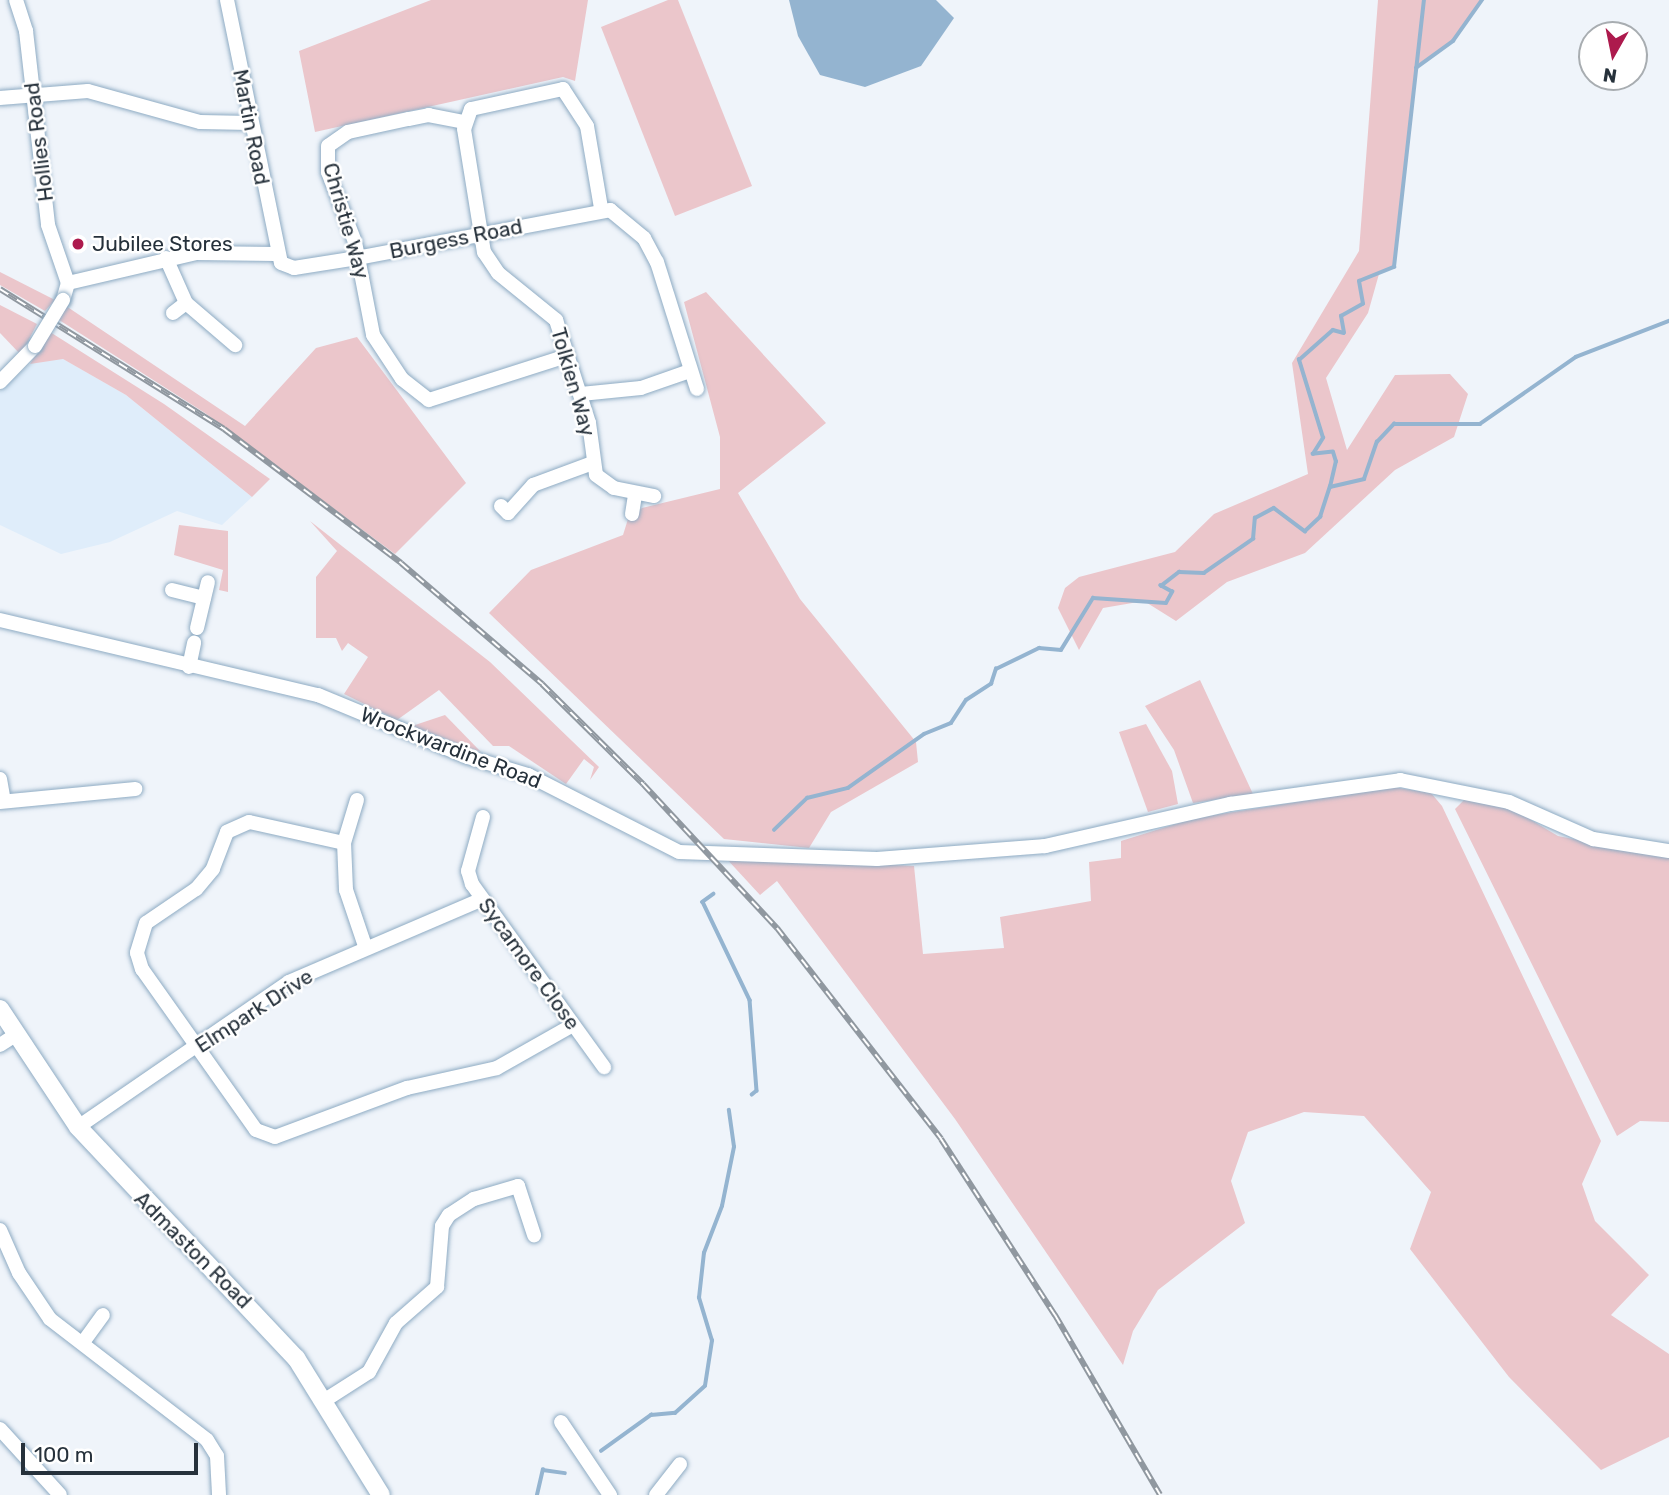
<!DOCTYPE html>
<style>
body{margin:0}
#map{position:relative;width:1669px;height:1495px;overflow:hidden;background:#eff4fa;font-family:Rubik,sans-serif}
div>[style]{position:absolute}
[style*='--x']{left:calc(var(--x)*1px);top:calc(var(--y)*1px);width:calc(var(--w)*1px);rotate:calc(var(--a)*1deg)}
.built>*{inset:0;background:#dfedfa}
.green>*{inset:0;background:#ebc6cb}
.water>*{inset:0;background:#94b4d0}
.stream>*{height:3.5px;margin:-1.75px;padding:0 1.75px;transform-origin:1.75px;border-radius:1.75px;background:#94b4d0}
.roads{filter:drop-shadow(0 0 2px #8eabc3) drop-shadow(0 0 2px #8eabc3)}
.minor>*{height:14px;margin:-7px;padding:0 7px;transform-origin:7px;border-radius:7px;background:#fff}
.tertiary>*{height:18px;margin:-9px;padding:0 9px;transform-origin:9px;border-radius:9px;background:#fff}
.rail>*{height:6px;margin-top:-3px;transform-origin:0;background:repeating-linear-gradient(90deg,#fff 0 10px,#9098a0 0 20px);box-sizing:border-box;border-block:2px solid #9098a0}
.bridges{filter:drop-shadow(0 0 2px #8eabc3) drop-shadow(0 0 2px #8eabc3)}
.minor-bridge>*{height:14px;margin:-7px;padding:0 7px;transform-origin:7px;border-radius:7px;background:#fff}
.dots>*{width:19px;height:19px;translate:-50% -50%;box-sizing:border-box;border:4px solid #fff;border-radius:50%}
span{translate:-50% -50%;white-space:nowrap;text-align:center;line-height:1.15;-webkit-text-stroke:5px #fff;paint-order:stroke}
.street-label{font-size:21px;color:#26313b}
.poi-label{font-size:21px;color:#26313b}
.left{translate:0 -50%;text-align:left}
.north{position:absolute;left:1578px;top:21px;width:70px;height:70px;box-sizing:border-box;background:#fff;border:2px solid #a8adb1;border-radius:50%;rotate:189deg;font-size:19px;font-weight:700;line-height:28px;text-align:center;color:#26313b}
.north::after{content:'';display:block;margin:auto;width:24px;height:32px;background:#ad1a4d;clip-path:polygon(50% 0,100% 100%,50% 72%,0 100%)}
.scale{position:absolute;left:21px;top:1443px;width:177px;height:32px;box-sizing:border-box;border:4px solid #26313b;border-top:0;padding-left:9px;font-size:21px;line-height:24px;white-space:nowrap;color:#26313b;-webkit-text-stroke:5px #fff;paint-order:stroke}
</style>
<div id="map">
<div class="built">
<i style="clip-path:polygon(48px 358px,63px 359px,126px 395px,252px 497px,222px 525px,177px 511px,110px 542px,61px 554px,0 525px,0 391px,30px 364px)"></i>
</div>
<div class="green">
<i style="clip-path:polygon(431px 0,588px 0,575px 81px,563px 77px,315px 132px,299px 51px)"></i>
<i style="clip-path:polygon(668px 0,678px 0,752px 186px,675px 216px,601px 27px)"></i>
<i style="clip-path:polygon(1378px 0,1482px 0,1453px 41px,1416px 69px,1394px 267px,1379px 274px,1368px 313px,1326px 378px,1347px 450px,1395px 375px,1450px 374px,1468px 394px,1454px 437px,1395px 470px,1305px 553px,1227px 582px,1176px 621px,1144px 601px,1103px 608px,1079px 650px,1058px 608px,1065px 588px,1079px 577px,1175px 552px,1214px 514px,1308px 474px,1292px 363px,1359px 251px)"></i>
<i style="clip-path:polygon(0 272px,55px 300px,45px 311px,0 285px)"></i>
<i style="clip-path:polygon(706px 292px,826px 423px,738px 493px,800px 599px,916px 742px,918px 762px,831px 812px,809px 848px,724px 839px,489px 613px,531px 570px,623px 535px,628px 519px,642px 508px,720px 489px,720px 437px,684px 302px)"></i>
<i style="clip-path:polygon(63px 304px,245px 426px,316px 348px,357px 337px,466px 483px,395px 554px,205px 413px,56px 318px)"></i>
<i style="clip-path:polygon(0 305px,37px 324px,21px 355px,0 333px)"></i>
<i style="clip-path:polygon(50px 332px,164px 404px,270px 479px,252px 497px,126px 395px,63px 359px,30px 364px)"></i>
<i style="clip-path:polygon(310px 521px,490px 662px,599px 767px,590px 780px,594px 767px,584px 759px,566px 784px,509px 746px,493px 746px,439px 690px,397px 720px,344px 694px,368px 657px,348px 643px,342px 651px,336px 638px,316px 638px,316px 577px,337px 551px)"></i>
<i style="clip-path:polygon(179px 525px,228px 531px,228px 592px,219px 590px,223px 570px,174px 555px)"></i>
<i style="clip-path:polygon(1200px 680px,1253px 794px,1193px 803px,1174px 750px,1145px 706px)"></i>
<i style="clip-path:polygon(445px 715px,481px 752px,412px 726px)"></i>
<i style="clip-path:polygon(1146px 724px,1172px 771px,1178px 804px,1148px 812px,1119px 732px)"></i>
<i style="clip-path:polygon(1392px 787px,1431px 793px,1442px 806px,1601px 1141px,1582px 1184px,1595px 1221px,1649px 1275px,1611px 1315px,1669px 1354px,1669px 1437px,1601px 1470px,1509px 1377px,1410px 1249px,1431px 1192px,1364px 1116px,1304px 1112px,1248px 1132px,1231px 1181px,1245px 1223px,1158px 1290px,1133px 1331px,1123px 1365px,955px 1119px,777px 881px,760px 895px,724px 856px,914px 866px,923px 954px,1004px 948px,1000px 917px,1091px 901px,1089px 862px,1121px 858px,1121px 841px,1195px 818px)"></i>
<i style="clip-path:polygon(1465px 799px,1516px 811px,1558px 836px,1669px 858px,1669px 1122px,1640px 1121px,1617px 1136px,1455px 809px)"></i>
</div>
<div class="water">
<i style="clip-path:polygon(789px 0,936px 0,954px 18px,921px 66px,865px 87px,820px 75px,798px 36px)"></i>
</div>
<div class="stream">
<i style="--x:1416;--y:68;--w:46;--a:-36.1"></i>
<i style="--x:1453;--y:41;--w:50;--a:-54.7"></i>
<i style="--x:1330;--y:487;--w:26;--a:-77"></i>
<i style="--x:1336;--y:462;--w:10;--a:-107"></i>
<i style="--x:1333;--y:452;--w:20;--a:174"></i>
<i style="--x:1313;--y:454;--w:19;--a:-58"></i>
<i style="--x:1323;--y:438;--w:82;--a:-107.1"></i>
<i style="--x:1299;--y:360;--w:45;--a:-41.4"></i>
<i style="--x:1333;--y:330;--w:11;--a:15"></i>
<i style="--x:1344;--y:333;--w:17;--a:-100"></i>
<i style="--x:1341;--y:316;--w:25;--a:-29"></i>
<i style="--x:1363;--y:304;--w:23;--a:-100"></i>
<i style="--x:1359;--y:281;--w:38;--a:-22"></i>
<i style="--x:1394;--y:267;--w:269;--a:-83.6"></i>
<i style="--x:774;--y:830;--w:46;--a:-44.1"></i>
<i style="--x:807;--y:798;--w:42;--a:-13.7"></i>
<i style="--x:848;--y:788;--w:93;--a:-35.4"></i>
<i style="--x:924;--y:734;--w:29;--a:-22"></i>
<i style="--x:951;--y:723;--w:27;--a:-57"></i>
<i style="--x:966;--y:700;--w:30;--a:-33"></i>
<i style="--x:991;--y:684;--w:16;--a:-72"></i>
<i style="--x:996;--y:669;--w:48;--a:-26"></i>
<i style="--x:1039;--y:648;--w:22;--a:5"></i>
<i style="--x:1061;--y:650;--w:61;--a:-58.4"></i>
<i style="--x:1093;--y:598;--w:73;--a:3.9"></i>
<i style="--x:1166;--y:603;--w:13;--a:-61"></i>
<i style="--x:1172;--y:592;--w:13;--a:-151"></i>
<i style="--x:1161;--y:586;--w:23;--a:-38"></i>
<i style="--x:1179;--y:572;--w:25;--a:2"></i>
<i style="--x:1204;--y:573;--w:60;--a:-34.8"></i>
<i style="--x:1253;--y:539;--w:21;--a:-85"></i>
<i style="--x:1255;--y:518;--w:21;--a:-28"></i>
<i style="--x:1274;--y:508;--w:39;--a:37"></i>
<i style="--x:1305;--y:531;--w:21;--a:-43"></i>
<i style="--x:1320;--y:517;--w:32;--a:-72"></i>
<i style="--x:1330;--y:487;--w:35;--a:-13"></i>
<i style="--x:1364;--y:479;--w:39;--a:-71"></i>
<i style="--x:1377;--y:442;--w:25;--a:-47"></i>
<i style="--x:1394;--y:424;--w:86;--a:0"></i>
<i style="--x:1480;--y:424;--w:117;--a:-34.9"></i>
<i style="--x:1576;--y:357;--w:100;--a:-21.2"></i>
<i style="--x:714;--y:894;--w:14;--a:144"></i>
<i style="--x:703;--y:902;--w:109;--a:64.4"></i>
<i style="--x:750;--y:1000;--w:91;--a:85.6"></i>
<i style="--x:757;--y:1091;--w:6;--a:141"></i>
<i style="--x:601;--y:1451;--w:62;--a:-35.8"></i>
<i style="--x:651;--y:1415;--w:24;--a:-5"></i>
<i style="--x:675;--y:1413;--w:40;--a:-42"></i>
<i style="--x:705;--y:1386;--w:46;--a:-81.2"></i>
<i style="--x:712;--y:1341;--w:45;--a:-106.8"></i>
<i style="--x:699;--y:1298;--w:45;--a:-83.7"></i>
<i style="--x:704;--y:1253;--w:50;--a:-69"></i>
<i style="--x:722;--y:1206;--w:60;--a:-78.5"></i>
<i style="--x:734;--y:1147;--w:37;--a:-98"></i>
<i style="--x:537;--y:1495;--w:26;--a:-77"></i>
<i style="--x:543;--y:1470;--w:22;--a:8"></i>
</div>
<div class="roads">
<div class="minor">
<i style="--x:16;--y:0;--w:33;--a:72"></i>
<i style="--x:26;--y:31;--w:195;--a:83.5"></i>
<i style="--x:48;--y:225;--w:61;--a:71"></i>
<i style="--x:68;--y:283;--w:18;--a:106"></i>
<i style="--x:227;--y:0;--w:268;--a:78.4"></i>
<i style="--x:281;--y:263;--w:14;--a:21"></i>
<i style="--x:294;--y:268;--w:64;--a:-9"></i>
<i style="--x:357;--y:258;--w:258;--a:-10.7"></i>
<i style="--x:610;--y:210;--w:44;--a:39.5"></i>
<i style="--x:644;--y:238;--w:27;--a:62"></i>
<i style="--x:657;--y:262;--w:133;--a:72.5"></i>
<i style="--x:0;--y:98;--w:88;--a:-4.5"></i>
<i style="--x:88;--y:91;--w:116;--a:15.5"></i>
<i style="--x:200;--y:122;--w:50;--a:1.1"></i>
<i style="--x:464;--y:122;--w:36;--a:-169"></i>
<i style="--x:429;--y:115;--w:21;--a:169"></i>
<i style="--x:408;--y:119;--w:61;--a:167.8"></i>
<i style="--x:348;--y:132;--w:24;--a:145"></i>
<i style="--x:328;--y:146;--w:26;--a:90"></i>
<i style="--x:328;--y:172;--w:75;--a:68.9"></i>
<i style="--x:355;--y:242;--w:95;--a:79"></i>
<i style="--x:373;--y:335;--w:53;--a:56.6"></i>
<i style="--x:402;--y:379;--w:34;--a:38"></i>
<i style="--x:429;--y:400;--w:142;--a:-17.7"></i>
<i style="--x:601;--y:208;--w:83;--a:-99.7"></i>
<i style="--x:587;--y:126;--w:44;--a:-123"></i>
<i style="--x:563;--y:89;--w:94;--a:167.7"></i>
<i style="--x:471;--y:109;--w:21;--a:109"></i>
<i style="--x:464;--y:129;--w:125;--a:80.8"></i>
<i style="--x:484;--y:252;--w:25;--a:56"></i>
<i style="--x:498;--y:273;--w:75;--a:39"></i>
<i style="--x:556;--y:320;--w:108;--a:72.2"></i>
<i style="--x:589;--y:423;--w:52;--a:82.3"></i>
<i style="--x:596;--y:475;--w:22;--a:36"></i>
<i style="--x:614;--y:488;--w:41;--a:11.3"></i>
<i style="--x:166;--y:258;--w:49;--a:66"></i>
<i style="--x:186;--y:303;--w:65;--a:40.6"></i>
<i style="--x:68;--y:283;--w:131;--a:-13.2"></i>
<i style="--x:196;--y:253;--w:79;--a:0.7"></i>
<i style="--x:173;--y:313;--w:16;--a:-38"></i>
<i style="--x:0;--y:382;--w:50;--a:-45.8"></i>
<i style="--x:581;--y:394;--w:60;--a:-5.7"></i>
<i style="--x:641;--y:388;--w:49;--a:-19.2"></i>
<i style="--x:501;--y:506;--w:10;--a:45"></i>
<i style="--x:508;--y:513;--w:38;--a:-48"></i>
<i style="--x:533;--y:485;--w:61;--a:-20.2"></i>
<i style="--x:632;--y:514;--w:20;--a:-81"></i>
<i style="--x:172;--y:590;--w:33;--a:14"></i>
<i style="--x:0;--y:620;--w:327;--a:13.3"></i>
<i style="--x:318;--y:695;--w:162;--a:22.5"></i>
<i style="--x:468;--y:757;--w:63;--a:16.7"></i>
<i style="--x:528;--y:775;--w:169;--a:27"></i>
<i style="--x:679;--y:852;--w:198;--a:2"></i>
<i style="--x:877;--y:859;--w:169;--a:-4.4"></i>
<i style="--x:1045;--y:846;--w:190;--a:-12.8"></i>
<i style="--x:1230;--y:804;--w:172;--a:-8"></i>
<i style="--x:1400;--y:780;--w:111;--a:11.4"></i>
<i style="--x:1509;--y:802;--w:92;--a:23.8"></i>
<i style="--x:1593;--y:839;--w:77;--a:9"></i>
<i style="--x:197;--y:628;--w:47;--a:-76.6"></i>
<i style="--x:189;--y:667;--w:25;--a:-78"></i>
<i style="--x:0;--y:779;--w:22;--a:80"></i>
<i style="--x:0;--y:802;--w:136;--a:-5.5"></i>
<i style="--x:483;--y:817;--w:56;--a:105.5"></i>
<i style="--x:468;--y:871;--w:14;--a:73"></i>
<i style="--x:472;--y:884;--w:226;--a:54.2"></i>
<i style="--x:344;--y:843;--w:45;--a:-73.2"></i>
<i style="--x:365;--y:946;--w:59;--a:-108.7"></i>
<i style="--x:346;--y:890;--w:47;--a:-92.4"></i>
<i style="--x:344;--y:843;--w:97;--a:-167.5"></i>
<i style="--x:249;--y:822;--w:24;--a:156"></i>
<i style="--x:227;--y:832;--w:40;--a:111"></i>
<i style="--x:213;--y:869;--w:26;--a:130"></i>
<i style="--x:196;--y:889;--w:60;--a:145.8"></i>
<i style="--x:146;--y:923;--w:31;--a:107"></i>
<i style="--x:137;--y:953;--w:17;--a:73"></i>
<i style="--x:142;--y:969;--w:197;--a:54.7"></i>
<i style="--x:256;--y:1130;--w:20;--a:20"></i>
<i style="--x:275;--y:1137;--w:141;--a:-20.4"></i>
<i style="--x:407;--y:1088;--w:92;--a:-12.5"></i>
<i style="--x:497;--y:1068;--w:87;--a:-29.5"></i>
<i style="--x:0;--y:1045;--w:20;--a:-33"></i>
<i style="--x:78;--y:1127;--w:256;--a:-34.5"></i>
<i style="--x:289;--y:982;--w:208;--a:-23.2"></i>
<i style="--x:0;--y:1230;--w:47;--a:66.2"></i>
<i style="--x:19;--y:1273;--w:55;--a:56"></i>
<i style="--x:50;--y:1319;--w:198;--a:37.6"></i>
<i style="--x:207;--y:1440;--w:19;--a:58"></i>
<i style="--x:217;--y:1456;--w:39;--a:87"></i>
<i style="--x:84;--y:1341;--w:32;--a:-54"></i>
<i style="--x:322;--y:1402;--w:56;--a:-32.6"></i>
<i style="--x:369;--y:1372;--w:56;--a:-61.1"></i>
<i style="--x:396;--y:1323;--w:55;--a:-41.3"></i>
<i style="--x:437;--y:1287;--w:61;--a:-85.3"></i>
<i style="--x:442;--y:1226;--w:13;--a:-58"></i>
<i style="--x:449;--y:1215;--w:30;--a:-33"></i>
<i style="--x:474;--y:1199;--w:46;--a:-16.5"></i>
<i style="--x:518;--y:1186;--w:52;--a:71.9"></i>
<i style="--x:561;--y:1422;--w:88;--a:56.1"></i>
<i style="--x:0;--y:1429;--w:89;--a:47.7"></i>
<i style="--x:656;--y:1495;--w:39;--a:-52"></i>
</div>
<div class="tertiary">
<i style="--x:0;--y:1009;--w:141;--a:56.5"></i>
<i style="--x:78;--y:1127;--w:318;--a:46.7"></i>
<i style="--x:296;--y:1358;--w:161;--a:58.2"></i>
</div>
</div>
<div class="rail">
<i style="--x:0;--y:289;--w:264;--a:32"></i>
<i style="--x:224;--y:429;--w:222;--a:37.1"></i>
<i style="--x:401;--y:563;--w:186;--a:40.6"></i>
<i style="--x:542;--y:684;--w:142;--a:44.7"></i>
<i style="--x:643;--y:784;--w:197;--a:47.1"></i>
<i style="--x:777;--y:928;--w:267;--a:52.1"></i>
<i style="--x:941;--y:1139;--w:210;--a:57.1"></i>
<i style="--x:1055;--y:1315;--w:208;--a:59.7"></i>
</div>
<div class="bridges">
<div class="minor-bridge">
<i style="--x:35;--y:346;--w:54;--a:-58.7"></i>
</div>
</div>
<div class="dots">
<i style="left:78px;top:244px;background:#ad1a4d"></i>
</div>
<div class="street-label">
<span style="left:251px;top:127px;rotate:79deg">Martin Road</span>
<span style="left:39px;top:142px;rotate:-97deg">Hollies Road</span>
<span style="left:346px;top:221px;rotate:74deg">Christie Way</span>
<span style="left:456px;top:239px;rotate:-11deg">Burgess Road</span>
<span style="left:573px;top:382px;rotate:74deg">Tolkien Way</span>
<span style="left:451px;top:748px;rotate:21deg">Wrockwardine Road</span>
<span style="left:529px;top:964px;rotate:54deg">Sycamore Close</span>
<span style="left:254px;top:1011px;rotate:-33deg">Elmpark Drive</span>
<span style="left:193px;top:1250px;rotate:45deg">Admaston Road</span>
</div>
<div class="poi-label">
<span class="left" style="left:92px;top:244px">Jubilee Stores</span>
</div>
<div class="north">N</div>
<div class="scale">100 m</div>
</div>
